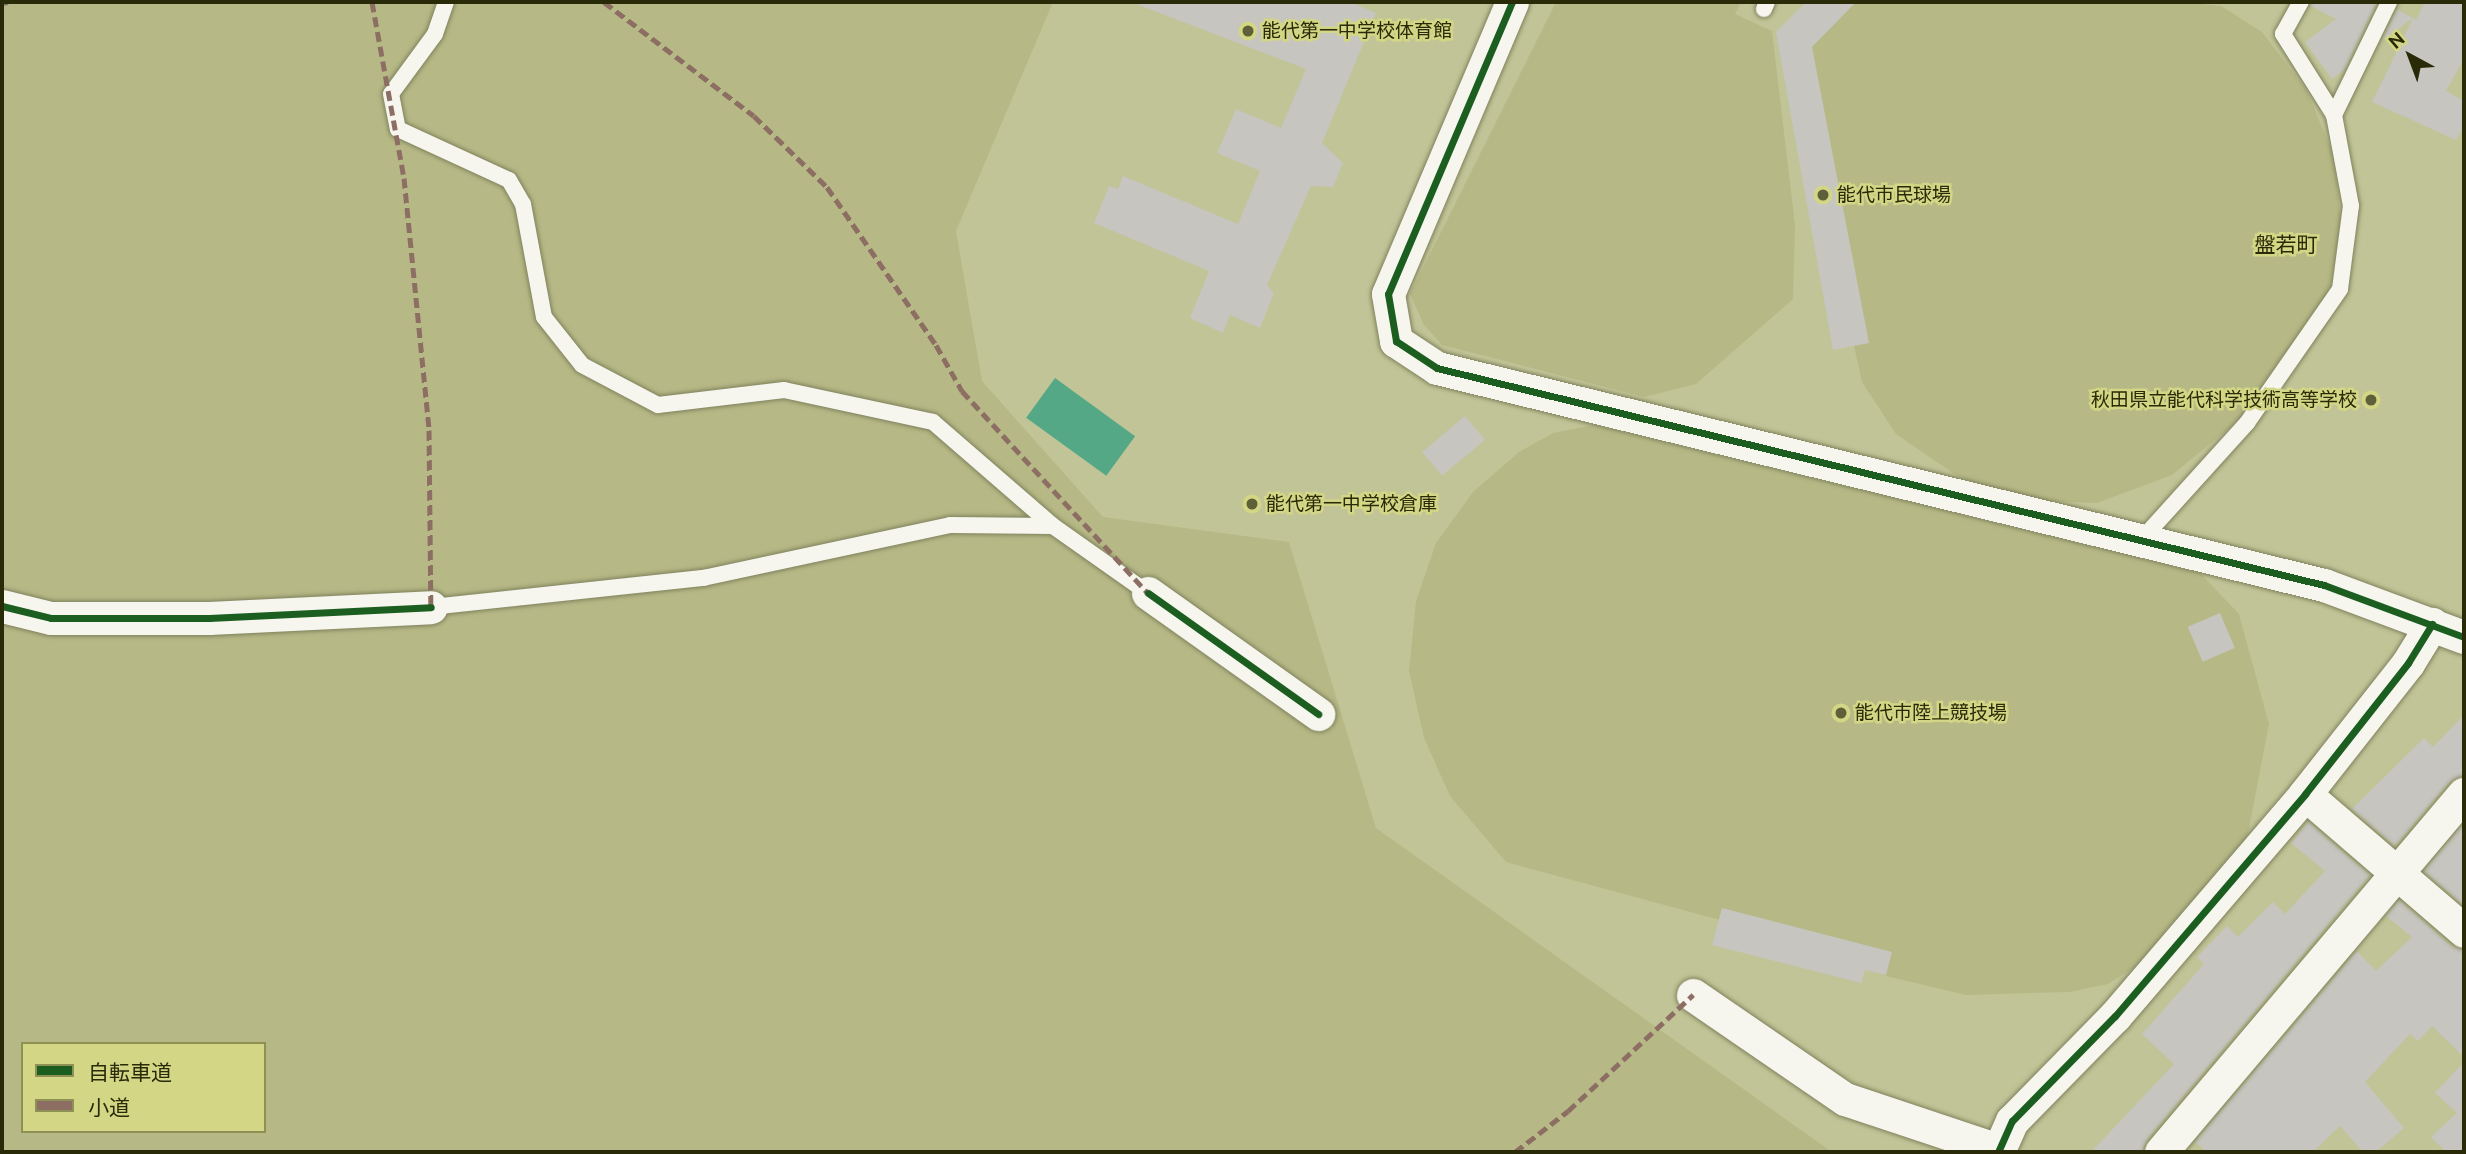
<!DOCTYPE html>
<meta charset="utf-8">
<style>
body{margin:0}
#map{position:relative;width:2466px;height:1154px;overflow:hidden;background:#c1c497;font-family:Ubuntu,"Noto Sans JP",sans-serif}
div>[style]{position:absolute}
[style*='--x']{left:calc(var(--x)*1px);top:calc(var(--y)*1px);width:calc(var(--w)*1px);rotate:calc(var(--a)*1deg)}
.green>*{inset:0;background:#b6b986}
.water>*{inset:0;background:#55a886;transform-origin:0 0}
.building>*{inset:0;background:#c6c5bf;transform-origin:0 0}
.roads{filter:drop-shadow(0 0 2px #80825d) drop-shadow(0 0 2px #80825d)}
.service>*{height:16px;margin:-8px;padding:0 8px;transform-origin:8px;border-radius:8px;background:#f6f6ef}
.minor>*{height:33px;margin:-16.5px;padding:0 16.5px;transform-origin:16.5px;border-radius:16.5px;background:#f6f6ef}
.quiet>*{height:5px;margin-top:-2.5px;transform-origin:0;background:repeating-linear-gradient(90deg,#8d6e63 0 10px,transparent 0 15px)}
.cycleway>*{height:7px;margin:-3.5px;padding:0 3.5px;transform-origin:3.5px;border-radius:3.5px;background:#1b5e20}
.dots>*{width:19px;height:19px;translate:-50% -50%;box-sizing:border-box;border:4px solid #d2d685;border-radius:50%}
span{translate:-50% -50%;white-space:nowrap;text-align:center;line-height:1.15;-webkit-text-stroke:5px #d2d685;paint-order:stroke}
.poi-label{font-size:19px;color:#292a07}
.left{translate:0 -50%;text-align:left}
.right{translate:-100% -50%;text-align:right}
.neighbourhood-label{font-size:21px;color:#292a07}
.frame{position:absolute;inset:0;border:4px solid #292a07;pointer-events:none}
.legend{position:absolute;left:21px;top:1042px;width:245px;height:91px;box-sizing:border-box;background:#d2d685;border:2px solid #8e9153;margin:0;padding:9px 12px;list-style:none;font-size:21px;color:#292a07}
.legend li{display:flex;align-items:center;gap:14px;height:35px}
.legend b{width:35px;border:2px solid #8e9153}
.north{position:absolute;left:2375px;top:21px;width:70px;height:70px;-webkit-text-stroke:5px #d2d685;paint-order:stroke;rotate:319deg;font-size:19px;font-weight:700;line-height:28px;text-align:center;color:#292a07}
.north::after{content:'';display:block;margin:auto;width:24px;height:32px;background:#292a07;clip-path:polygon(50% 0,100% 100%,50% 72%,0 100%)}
</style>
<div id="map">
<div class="green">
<i style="clip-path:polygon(evenodd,2px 2px,1053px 2px,956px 231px,982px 381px,1103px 517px,1289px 542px,1376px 828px,1832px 1152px,2px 1152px,2px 2px,23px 1044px,264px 1044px,264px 1131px,23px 1131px,23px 1044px)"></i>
<i style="clip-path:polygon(1556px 2px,1741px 2px,1735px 14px,1772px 31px,1795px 225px,1793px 299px,1696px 384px,1644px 397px,1442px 345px,1424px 325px,1410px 294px)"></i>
<i style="clip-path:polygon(1828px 2px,2183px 2px,2221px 6px,2262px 32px,2307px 91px,2334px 157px,2341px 225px,2330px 289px,2291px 362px,2232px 426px,2172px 475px,2097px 503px,2018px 500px,1957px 476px,1896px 434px,1862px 382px,1787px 44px)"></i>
<i style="clip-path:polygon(1594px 425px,2200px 573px,2239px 614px,2269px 724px,2247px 839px,2140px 964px,2108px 984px,2070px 992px,1966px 995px,1890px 977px,1720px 920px,1506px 862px,1450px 796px,1424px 738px,1409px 671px,1416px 601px,1436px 543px,1473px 492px,1519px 452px,1553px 433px)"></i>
</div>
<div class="water">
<i style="left:1055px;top:378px;width:99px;height:49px;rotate:36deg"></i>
</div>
<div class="building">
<i style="clip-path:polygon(1131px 2px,1350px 2px,1376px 13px,1322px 143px,1343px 163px,1333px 187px,1311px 186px,1267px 285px,1274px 293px,1260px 328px,1230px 315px,1223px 333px,1190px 318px,1209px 271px,1094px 223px,1109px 186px,1118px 189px,1123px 176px,1238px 224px,1260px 171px,1217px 153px,1236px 109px,1281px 128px,1306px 69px)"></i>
<i style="clip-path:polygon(1806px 2px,1856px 2px,1812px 47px,1869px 343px,1833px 350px,1776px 32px)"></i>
<i style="clip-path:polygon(2311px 2px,2377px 2px,2344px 70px,2332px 79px,2305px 42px,2336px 19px,2311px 6px)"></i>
<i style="clip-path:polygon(2425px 2px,2464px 2px,2464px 58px,2446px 91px,2464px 101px,2464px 126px,2456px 140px,2372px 102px,2413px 18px,2381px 42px,2397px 9px,2416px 20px)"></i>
<i style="left:1465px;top:416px;width:31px;height:56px;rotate:50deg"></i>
<i style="left:2220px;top:613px;width:38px;height:35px;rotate:67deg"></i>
<i style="clip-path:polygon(2464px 715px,2464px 775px,2449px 782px,2395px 846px,2352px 809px,2424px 738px,2433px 747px)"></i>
<i style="clip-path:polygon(2308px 822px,2370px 875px,2146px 1140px,2142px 1152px,2091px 1152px,2174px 1064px,2142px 1034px,2204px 964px,2197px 957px,2227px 926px,2238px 937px,2273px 902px,2285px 914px,2325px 871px,2291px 843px)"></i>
<i style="clip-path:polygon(2464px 823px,2464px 906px,2424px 871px)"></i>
<i style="clip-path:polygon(2399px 900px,2451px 946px,2464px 950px,2464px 1057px,2432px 1026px,2418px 1041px,2410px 1034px,2365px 1082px,2404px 1128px,2376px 1152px,2363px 1152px,2340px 1126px,2313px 1152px,2207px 1152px,2195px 1142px,2357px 951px,2376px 971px,2412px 937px,2386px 916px)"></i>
<i style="clip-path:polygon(1722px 908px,1892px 952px,1886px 975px,1865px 970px,1861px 983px,1712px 945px)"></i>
<i style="clip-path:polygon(2464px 1062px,2464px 1152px,2446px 1152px,2431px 1137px,2457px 1113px,2435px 1093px)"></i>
</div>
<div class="roads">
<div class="service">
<i style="--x:446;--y:2;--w:34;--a:109"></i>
<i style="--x:435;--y:34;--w:74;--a:126.3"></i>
<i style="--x:391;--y:94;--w:36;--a:79"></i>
<i style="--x:398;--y:129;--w:122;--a:24.7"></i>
<i style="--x:509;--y:180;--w:28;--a:60"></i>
<i style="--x:523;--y:204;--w:115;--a:79.5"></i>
<i style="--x:544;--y:317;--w:61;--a:51.6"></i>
<i style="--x:582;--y:365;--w:86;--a:27.8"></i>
<i style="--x:658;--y:405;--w:127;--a:-6.8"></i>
<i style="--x:784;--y:390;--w:152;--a:12.1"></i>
<i style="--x:933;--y:422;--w:159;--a:40.9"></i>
<i style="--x:1053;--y:526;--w:116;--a:35.2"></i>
<i style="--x:1764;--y:9;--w:8;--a:-67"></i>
<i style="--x:2334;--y:115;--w:126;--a:-64"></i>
<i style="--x:2143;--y:538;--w:155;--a:-47.9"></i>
<i style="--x:2247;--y:423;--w:163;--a:-55.2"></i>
<i style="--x:2340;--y:289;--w:84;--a:-82.5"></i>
<i style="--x:2351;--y:206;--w:93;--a:-100.6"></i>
<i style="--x:2334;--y:115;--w:96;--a:-122.2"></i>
<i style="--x:2283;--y:34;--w:37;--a:-61"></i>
<i style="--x:431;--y:607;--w:274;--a:-6.1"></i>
<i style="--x:703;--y:578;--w:253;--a:-12.1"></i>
<i style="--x:950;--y:525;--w:103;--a:0.6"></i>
</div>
<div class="minor">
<i style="--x:1512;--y:2;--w:317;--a:113"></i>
<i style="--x:1388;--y:294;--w:48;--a:80.3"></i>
<i style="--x:1396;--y:341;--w:49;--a:33.4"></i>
<i style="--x:1437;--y:368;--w:913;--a:13.75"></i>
<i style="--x:2324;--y:585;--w:149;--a:20.4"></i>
<i style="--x:1148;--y:593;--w:209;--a:35.4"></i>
<i style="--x:2;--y:606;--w:50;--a:13.8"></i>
<i style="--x:51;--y:618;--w:158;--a:0"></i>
<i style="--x:209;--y:618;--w:222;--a:-2.8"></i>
<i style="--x:2305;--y:794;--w:210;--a:40.7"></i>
<i style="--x:1693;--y:995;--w:184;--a:34.4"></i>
<i style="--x:1845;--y:1099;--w:161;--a:18.4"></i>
<i style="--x:1998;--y:1152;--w:34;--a:-66"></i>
<i style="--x:2012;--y:1121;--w:147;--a:-45.6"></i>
<i style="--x:2115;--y:1016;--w:292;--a:-49.4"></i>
<i style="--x:2305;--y:794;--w:167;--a:-51.8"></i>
<i style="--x:2408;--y:663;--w:46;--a:-58.4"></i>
<i style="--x:2161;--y:1152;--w:469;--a:-49.8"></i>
</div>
</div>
<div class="quiet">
<i style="--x:372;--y:2;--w:179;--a:79.7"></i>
<i style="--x:404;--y:178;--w:253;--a:84.3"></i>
<i style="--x:429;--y:430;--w:177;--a:89.4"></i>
<i style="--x:604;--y:2;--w:188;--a:37.2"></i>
<i style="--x:754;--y:116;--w:102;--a:44.2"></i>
<i style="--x:827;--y:187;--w:192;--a:55.4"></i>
<i style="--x:936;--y:345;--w:53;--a:60.5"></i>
<i style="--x:962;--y:391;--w:275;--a:47.4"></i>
<i style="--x:2;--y:3;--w:6;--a:-9"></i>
<i style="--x:1515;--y:1152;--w:67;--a:-37.7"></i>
<i style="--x:1568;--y:1111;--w:171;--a:-42.9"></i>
</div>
<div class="cycleway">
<i style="--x:1512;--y:2;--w:317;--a:113"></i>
<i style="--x:1388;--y:294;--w:48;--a:80.3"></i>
<i style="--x:1396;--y:341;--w:49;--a:33.4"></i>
<i style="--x:1437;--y:368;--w:913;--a:13.75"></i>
<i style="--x:2324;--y:585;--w:149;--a:20.4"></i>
<i style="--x:1148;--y:593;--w:209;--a:35.4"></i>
<i style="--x:2;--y:606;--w:50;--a:13.8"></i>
<i style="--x:51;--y:618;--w:158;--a:0"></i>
<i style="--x:209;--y:618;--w:222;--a:-2.8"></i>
<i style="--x:1998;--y:1152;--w:34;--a:-66"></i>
<i style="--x:2012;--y:1121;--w:147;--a:-45.6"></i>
<i style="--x:2115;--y:1016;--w:292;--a:-49.4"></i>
<i style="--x:2305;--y:794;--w:167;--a:-51.8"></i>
<i style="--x:2408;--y:663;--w:46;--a:-58.4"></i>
</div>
<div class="dots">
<i style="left:1248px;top:31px;background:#5e6039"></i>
<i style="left:1823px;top:195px;background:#5e6039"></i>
<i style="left:2371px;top:400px;background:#5e6039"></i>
<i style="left:1252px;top:504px;background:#5e6039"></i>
<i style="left:1841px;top:713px;background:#5e6039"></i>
</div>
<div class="poi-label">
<span class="left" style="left:1262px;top:31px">能代第一中学校体育館</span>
<span class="left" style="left:1837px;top:195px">能代市民球場</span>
<span class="right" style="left:2357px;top:400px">秋田県立能代科学技術高等学校</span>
<span class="left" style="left:1266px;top:504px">能代第一中学校倉庫</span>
<span class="left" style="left:1855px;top:713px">能代市陸上競技場</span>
</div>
<div class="neighbourhood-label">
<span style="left:2286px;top:244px">盤若町</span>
</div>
<div class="frame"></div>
<ul class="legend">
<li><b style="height:9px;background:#1b5e20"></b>自転車道</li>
<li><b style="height:9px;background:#8d6e63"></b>小道</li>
</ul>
<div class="north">N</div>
</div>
